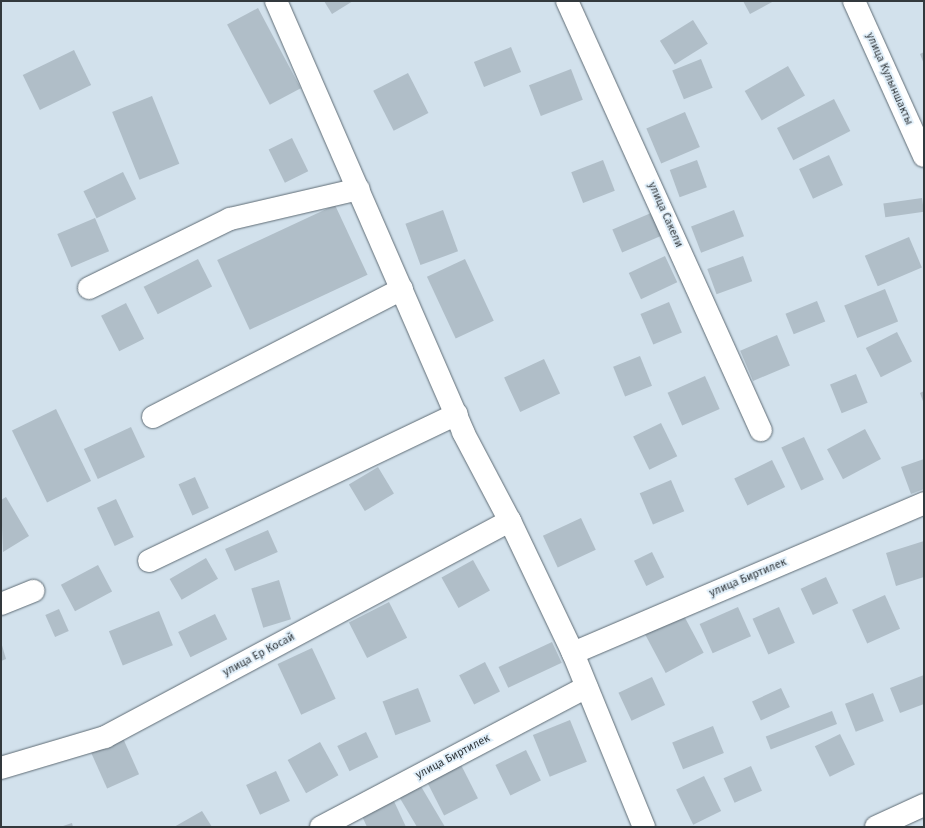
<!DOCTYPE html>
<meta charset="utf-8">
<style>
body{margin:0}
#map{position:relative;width:925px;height:828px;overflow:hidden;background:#d2e1ec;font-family:"Fira Sans",sans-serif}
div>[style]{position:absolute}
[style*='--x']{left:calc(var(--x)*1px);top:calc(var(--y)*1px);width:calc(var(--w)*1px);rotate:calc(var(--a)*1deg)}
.building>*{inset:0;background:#b0bec8;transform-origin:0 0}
.roads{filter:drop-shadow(0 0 1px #5f6c75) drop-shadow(0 0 1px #5f6c75)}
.minor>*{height:22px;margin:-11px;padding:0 11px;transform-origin:11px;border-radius:11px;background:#fff}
span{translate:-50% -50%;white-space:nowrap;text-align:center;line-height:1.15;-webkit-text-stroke:3.5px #dfeef9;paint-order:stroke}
.street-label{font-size:11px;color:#33393d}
.frame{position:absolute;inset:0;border:2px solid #33393d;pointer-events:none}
</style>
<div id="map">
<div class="building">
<i style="clip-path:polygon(324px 1px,353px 1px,332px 14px)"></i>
<i style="clip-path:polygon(743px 1px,774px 1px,750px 14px)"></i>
<i style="left:258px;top:8px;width:91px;height:35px;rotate:62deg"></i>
<i style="left:693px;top:20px;width:28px;height:39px;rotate:58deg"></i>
<i style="left:511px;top:47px;width:27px;height:40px;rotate:68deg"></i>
<i style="left:74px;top:50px;width:39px;height:57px;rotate:64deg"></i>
<i style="clip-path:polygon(924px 52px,924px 64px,920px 54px)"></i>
<i style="left:701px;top:59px;width:31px;height:31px;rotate:68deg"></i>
<i style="left:788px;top:66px;width:34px;height:50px;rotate:60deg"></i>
<i style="left:571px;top:69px;width:33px;height:45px;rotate:69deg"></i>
<i style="left:408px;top:73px;width:45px;height:39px;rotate:63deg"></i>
<i style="left:152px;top:96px;width:73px;height:43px;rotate:68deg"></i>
<i style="left:834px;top:99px;width:36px;height:64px;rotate:63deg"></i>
<i style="left:685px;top:112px;width:38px;height:42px;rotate:67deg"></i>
<i style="left:292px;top:138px;width:37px;height:26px;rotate:64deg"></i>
<i style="left:829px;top:155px;width:33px;height:33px;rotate:65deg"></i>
<i style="left:603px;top:160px;width:33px;height:34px;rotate:69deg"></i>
<i style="left:697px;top:160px;width:29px;height:29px;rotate:70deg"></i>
<i style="left:123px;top:172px;width:30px;height:44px;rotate:64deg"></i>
<i style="left:922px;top:198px;width:14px;height:39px;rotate:82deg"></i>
<i style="left:335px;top:205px;width:77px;height:130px;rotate:65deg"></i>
<i style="left:443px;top:210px;width:44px;height:40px;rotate:70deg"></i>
<i style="left:734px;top:210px;width:28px;height:46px;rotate:69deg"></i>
<i style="left:651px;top:213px;width:25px;height:42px;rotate:67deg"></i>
<i style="left:95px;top:218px;width:36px;height:41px;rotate:67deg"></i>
<i style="left:909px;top:237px;width:33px;height:48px;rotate:67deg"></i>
<i style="left:665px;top:256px;width:29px;height:40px;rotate:65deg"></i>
<i style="left:743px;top:256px;width:27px;height:38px;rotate:70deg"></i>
<i style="left:198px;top:259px;width:31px;height:61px;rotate:63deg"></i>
<i style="left:465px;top:259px;width:68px;height:42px;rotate:65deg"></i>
<i style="left:885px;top:289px;width:35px;height:44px;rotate:68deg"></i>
<i style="left:817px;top:301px;width:22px;height:34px;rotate:68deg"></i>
<i style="left:669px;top:302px;width:33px;height:31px;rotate:67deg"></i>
<i style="left:126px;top:303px;width:40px;height:28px;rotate:63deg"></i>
<i style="left:897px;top:332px;width:33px;height:35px;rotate:63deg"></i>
<i style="left:777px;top:335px;width:33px;height:40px;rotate:67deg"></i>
<i style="left:640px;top:356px;width:32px;height:29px;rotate:68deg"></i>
<i style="left:544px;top:359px;width:38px;height:44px;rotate:65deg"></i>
<i style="left:856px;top:374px;width:31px;height:28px;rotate:68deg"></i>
<i style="left:705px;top:376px;width:36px;height:41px;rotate:66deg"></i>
<i style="clip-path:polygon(924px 391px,924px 404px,920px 393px)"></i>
<i style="left:56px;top:409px;width:80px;height:49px;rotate:64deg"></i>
<i style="left:661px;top:423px;width:37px;height:31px;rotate:64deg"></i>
<i style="left:131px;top:427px;width:33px;height:52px;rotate:65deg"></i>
<i style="left:865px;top:429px;width:34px;height:43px;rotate:62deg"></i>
<i style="left:804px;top:437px;width:47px;height:25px;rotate:65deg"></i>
<i style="clip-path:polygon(924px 459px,924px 489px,911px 494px,901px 467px)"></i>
<i style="left:772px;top:460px;width:30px;height:42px;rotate:64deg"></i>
<i style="left:378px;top:467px;width:31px;height:34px;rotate:59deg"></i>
<i style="left:195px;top:477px;width:34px;height:18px;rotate:66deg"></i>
<i style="left:671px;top:480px;width:34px;height:34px;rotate:67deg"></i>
<i style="clip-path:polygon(6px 497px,29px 536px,3px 552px,1px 500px)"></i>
<i style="left:116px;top:499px;width:42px;height:21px;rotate:65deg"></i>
<i style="left:581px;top:518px;width:35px;height:42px;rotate:65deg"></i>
<i style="left:268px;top:530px;width:24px;height:47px;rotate:66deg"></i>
<i style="clip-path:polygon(924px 541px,924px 577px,896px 586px,886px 553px)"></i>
<i style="left:652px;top:552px;width:28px;height:20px;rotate:64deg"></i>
<i style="left:206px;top:558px;width:24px;height:42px;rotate:60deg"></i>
<i style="left:473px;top:560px;width:35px;height:36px;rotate:61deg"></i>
<i style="left:98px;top:565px;width:30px;height:42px;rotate:62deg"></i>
<i style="left:826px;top:577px;width:29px;height:28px;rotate:65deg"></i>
<i style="left:279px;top:580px;width:41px;height:29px;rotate:73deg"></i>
<i style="left:885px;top:595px;width:37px;height:36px;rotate:66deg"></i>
<i style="left:389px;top:602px;width:40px;height:45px;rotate:63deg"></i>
<i style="left:738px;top:607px;width:32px;height:42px;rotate:66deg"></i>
<i style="left:779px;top:607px;width:39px;height:29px;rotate:66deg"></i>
<i style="left:59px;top:609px;width:24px;height:15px;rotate:66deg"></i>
<i style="left:159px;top:611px;width:37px;height:54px;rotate:68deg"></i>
<i style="left:215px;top:614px;width:28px;height:41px;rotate:64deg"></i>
<i style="left:683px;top:614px;width:44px;height:43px;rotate:62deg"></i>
<i style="clip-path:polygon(1px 642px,6px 659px,1px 661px)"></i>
<i style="left:552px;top:642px;width:23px;height:59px;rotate:65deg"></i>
<i style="left:312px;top:648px;width:56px;height:38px;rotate:65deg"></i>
<i style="left:485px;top:662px;width:33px;height:29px;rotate:63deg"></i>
<i style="clip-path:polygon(924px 675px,924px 704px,900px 713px,890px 688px)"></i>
<i style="left:652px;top:677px;width:31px;height:37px;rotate:65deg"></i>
<i style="left:418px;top:688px;width:36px;height:38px;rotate:69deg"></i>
<i style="left:781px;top:688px;width:21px;height:32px;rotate:65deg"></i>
<i style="left:873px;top:693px;width:30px;height:30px;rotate:69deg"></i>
<i style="left:832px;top:711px;width:14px;height:71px;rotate:69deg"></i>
<i style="left:570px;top:720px;width:45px;height:40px;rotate:68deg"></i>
<i style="left:713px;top:726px;width:29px;height:44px;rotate:68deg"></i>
<i style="left:366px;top:732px;width:28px;height:32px;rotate:64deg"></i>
<i style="left:840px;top:734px;width:34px;height:28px;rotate:64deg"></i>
<i style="left:122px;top:736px;width:42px;height:35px;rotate:66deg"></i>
<i style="left:320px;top:742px;width:38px;height:37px;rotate:61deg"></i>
<i style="left:526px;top:750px;width:34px;height:34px;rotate:64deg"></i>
<i style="left:458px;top:759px;width:44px;height:38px;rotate:63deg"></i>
<i style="left:751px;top:766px;width:27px;height:30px;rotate:66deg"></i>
<i style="left:276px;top:771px;width:33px;height:33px;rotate:65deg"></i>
<i style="left:704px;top:776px;width:39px;height:31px;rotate:64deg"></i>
<i style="clip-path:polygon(419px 783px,445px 827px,417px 827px,398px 795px)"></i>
<i style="clip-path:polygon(393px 799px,406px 827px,367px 827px,361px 814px)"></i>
<i style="clip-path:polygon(202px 811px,212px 827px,174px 827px)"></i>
<i style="clip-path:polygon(72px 823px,73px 827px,60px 827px)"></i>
</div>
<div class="roads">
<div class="minor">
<i style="--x:276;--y:1;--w:470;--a:66.5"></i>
<i style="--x:463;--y:432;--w:101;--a:62.2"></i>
<i style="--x:510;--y:521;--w:146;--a:64.5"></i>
<i style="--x:573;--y:653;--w:188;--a:67.8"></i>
<i style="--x:567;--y:1;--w:471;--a:65.7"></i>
<i style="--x:854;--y:1;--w:170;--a:65.7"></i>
<i style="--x:89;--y:288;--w:157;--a:-26.1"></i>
<i style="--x:230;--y:219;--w:132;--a:-13.1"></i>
<i style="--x:153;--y:417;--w:280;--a:-27.2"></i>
<i style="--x:149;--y:561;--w:341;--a:-25.5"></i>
<i style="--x:1;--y:604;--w:35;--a:-22"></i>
<i style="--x:573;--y:653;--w:382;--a:-23.1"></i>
<i style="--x:1;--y:768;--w:109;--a:-16.6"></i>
<i style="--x:105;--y:737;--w:459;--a:-28.1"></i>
<i style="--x:321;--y:827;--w:300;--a:-27.8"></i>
<i style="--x:876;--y:827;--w:53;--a:-24.6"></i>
</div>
</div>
<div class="street-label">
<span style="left:889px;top:79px;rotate:66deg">улица Кулыншакты</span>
<span style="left:665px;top:215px;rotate:66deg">улица Сакели</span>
<span style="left:748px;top:578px;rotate:-23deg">улица Биртилек</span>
<span style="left:259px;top:655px;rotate:-28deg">улица Ер Косай</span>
<span style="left:453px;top:757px;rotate:-28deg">улица Биртилек</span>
</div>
<div class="frame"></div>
</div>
